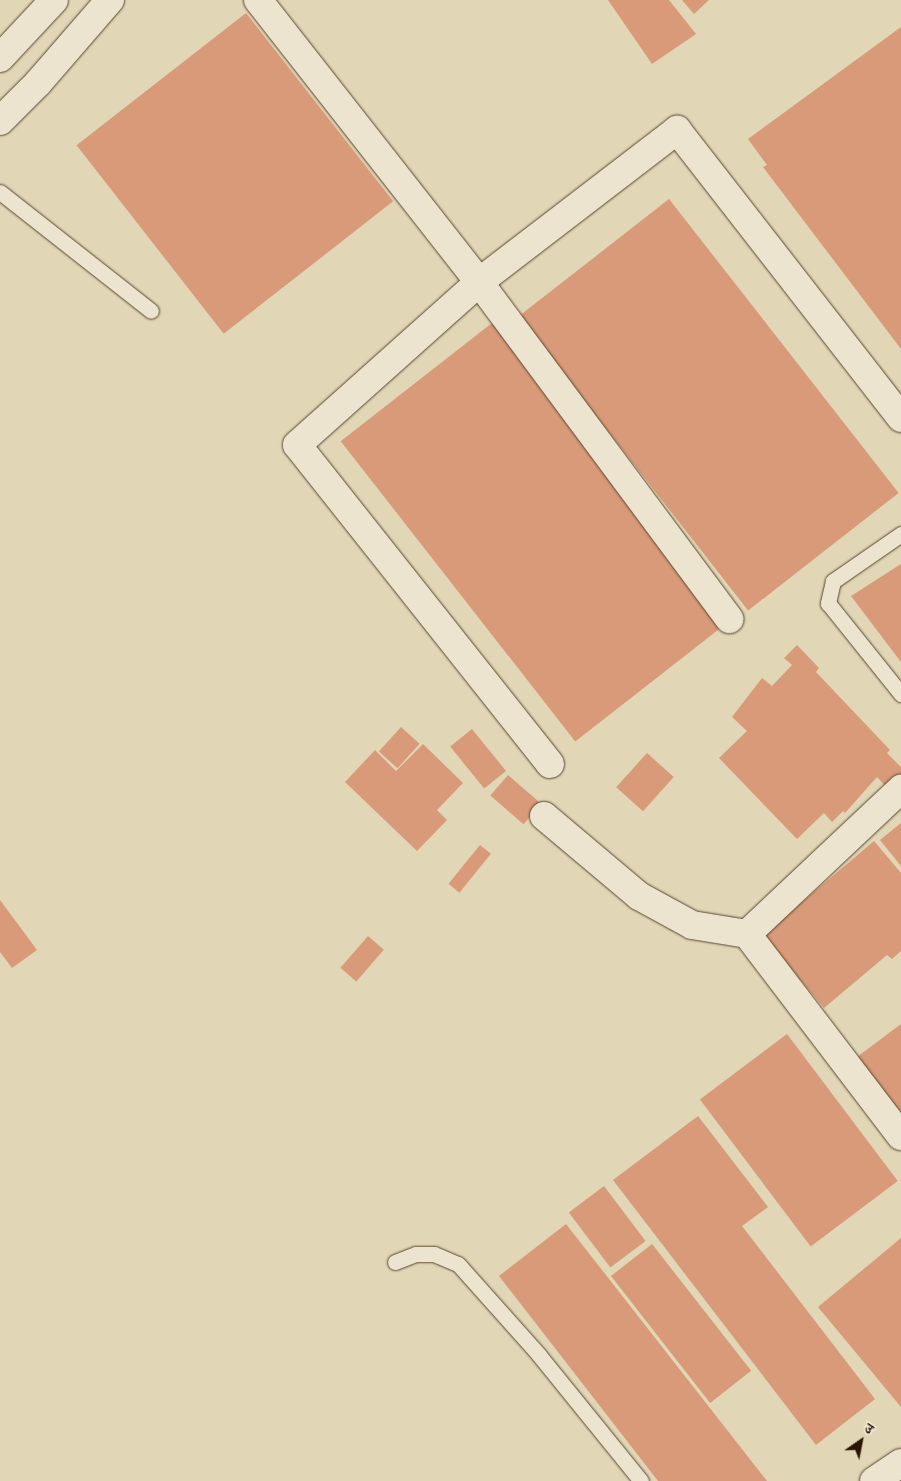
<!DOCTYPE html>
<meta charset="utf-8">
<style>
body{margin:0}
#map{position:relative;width:901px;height:1481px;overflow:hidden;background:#e1d6b5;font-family:"Libre Caslon Text","Noto Serif Devanagari",serif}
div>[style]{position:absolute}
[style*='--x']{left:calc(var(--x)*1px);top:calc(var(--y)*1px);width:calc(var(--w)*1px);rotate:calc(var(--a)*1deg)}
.building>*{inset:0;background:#d89a78;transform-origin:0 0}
.roads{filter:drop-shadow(0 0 1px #574630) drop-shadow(0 0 1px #574630)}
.lane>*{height:15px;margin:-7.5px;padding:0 7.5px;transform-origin:7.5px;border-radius:7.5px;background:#ece4cf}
.street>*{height:28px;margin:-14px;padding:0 14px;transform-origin:14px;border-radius:14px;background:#ece4cf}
.secondary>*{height:28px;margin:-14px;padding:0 14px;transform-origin:14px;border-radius:14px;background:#ece4cf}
span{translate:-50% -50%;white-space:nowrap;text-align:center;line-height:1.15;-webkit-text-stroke:5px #ece4cf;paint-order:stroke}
.north{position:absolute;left:836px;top:1416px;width:50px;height:50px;-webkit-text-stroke:4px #ece4cf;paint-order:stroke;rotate:33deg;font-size:14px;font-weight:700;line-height:20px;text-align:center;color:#291604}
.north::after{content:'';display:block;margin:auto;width:18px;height:22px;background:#291604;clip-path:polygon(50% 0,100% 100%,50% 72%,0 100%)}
</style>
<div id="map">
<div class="building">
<i style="clip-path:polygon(608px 0,669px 0,696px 34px,652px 64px)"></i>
<i style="clip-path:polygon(682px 0,709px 0,694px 14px)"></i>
<i style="left:246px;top:13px;width:239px;height:215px;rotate:52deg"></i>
<i style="clip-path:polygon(901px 27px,901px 349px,763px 167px,767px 165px,748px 139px)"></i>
<i style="left:669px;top:199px;width:373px;height:191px;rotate:52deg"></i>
<i style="left:492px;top:323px;width:381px;height:192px;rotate:52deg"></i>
<i style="clip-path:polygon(901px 564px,901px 662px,851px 596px)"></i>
<i style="clip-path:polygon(797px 645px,819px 668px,816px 672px,890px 750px,887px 753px,901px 767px,901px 779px,889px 790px,877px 777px,845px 813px,843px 811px,832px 822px,824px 813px,797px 839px,719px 758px,747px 731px,732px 717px,762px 678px,772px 686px,792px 665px,784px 658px)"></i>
<i style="left:401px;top:727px;width:25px;height:33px;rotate:42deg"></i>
<i style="left:472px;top:729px;width:54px;height:28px;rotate:51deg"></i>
<i style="clip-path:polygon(423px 744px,463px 783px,437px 810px,447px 820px,417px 851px,345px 782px,375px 750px,396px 771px)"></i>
<i style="left:647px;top:753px;width:36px;height:46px;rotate:42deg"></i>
<i style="left:508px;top:775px;width:44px;height:27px;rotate:41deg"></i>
<i style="clip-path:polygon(901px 823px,901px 866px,880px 840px)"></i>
<i style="clip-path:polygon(874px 841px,901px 873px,901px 951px,892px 959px,887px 955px,824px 1008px,763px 935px)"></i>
<i style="left:480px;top:845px;width:14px;height:50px;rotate:39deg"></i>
<i style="clip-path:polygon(0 900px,37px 950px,12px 968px,0 952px)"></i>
<i style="left:368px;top:936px;width:21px;height:42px;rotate:41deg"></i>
<i style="clip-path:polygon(901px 1024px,901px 1123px,853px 1060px)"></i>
<i style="left:787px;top:1034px;width:184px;height:109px;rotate:53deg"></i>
<i style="clip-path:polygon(698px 1116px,768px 1207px,742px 1226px,875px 1399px,816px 1445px,613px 1180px)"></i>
<i style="left:604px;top:1186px;width:69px;height:44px;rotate:53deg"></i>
<i style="clip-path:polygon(566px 1224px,767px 1481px,658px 1481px,499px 1276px)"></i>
<i style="clip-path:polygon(901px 1238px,901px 1407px,818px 1307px)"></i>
<i style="left:652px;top:1244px;width:161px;height:52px;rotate:52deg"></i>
</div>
<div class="roads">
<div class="lane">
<i style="--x:0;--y:192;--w:192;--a:38.2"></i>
<i style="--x:901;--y:534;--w:83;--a:145.3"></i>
<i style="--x:833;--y:581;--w:23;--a:103"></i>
<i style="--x:828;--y:603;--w:117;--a:51.3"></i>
<i style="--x:395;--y:1262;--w:22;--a:-21"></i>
<i style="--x:416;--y:1254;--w:18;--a:0"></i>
<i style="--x:434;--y:1254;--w:26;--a:23"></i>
<i style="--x:458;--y:1264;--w:122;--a:48.3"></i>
<i style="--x:539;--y:1355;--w:162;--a:51"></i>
</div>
<div class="street">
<i style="--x:258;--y:0;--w:358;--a:51.9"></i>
<i style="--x:479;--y:282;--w:420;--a:53.4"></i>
<i style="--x:550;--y:764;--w:407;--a:-128.4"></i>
<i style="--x:297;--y:445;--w:244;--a:-41.8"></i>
<i style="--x:479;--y:282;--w:250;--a:-37.5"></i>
<i style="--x:677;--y:130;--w:365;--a:52.1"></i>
<i style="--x:544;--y:816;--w:124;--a:40.1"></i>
<i style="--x:639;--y:896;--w:60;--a:28.7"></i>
<i style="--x:692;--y:925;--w:56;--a:9.3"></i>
<i style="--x:747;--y:934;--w:212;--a:-43.3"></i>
<i style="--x:747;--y:934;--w:254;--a:52.7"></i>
<i style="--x:874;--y:1481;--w:32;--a:-34"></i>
</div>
<div class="secondary">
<i style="--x:0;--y:58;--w:79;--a:-47"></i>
<i style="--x:0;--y:121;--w:54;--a:-45"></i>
<i style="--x:38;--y:83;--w:110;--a:-49.1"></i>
</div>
</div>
<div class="north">उ</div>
</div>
